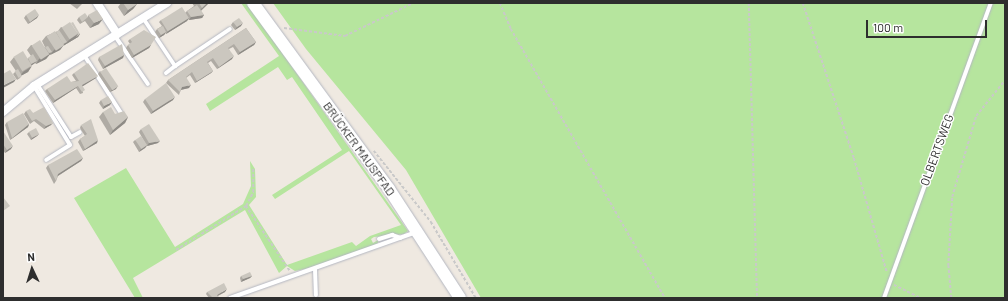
<!DOCTYPE html>
<meta charset="utf-8">
<style>
body{margin:0}
#map{position:relative;width:1008px;height:301px;overflow:hidden;background:#efe9e1;font-family:Barlow,sans-serif}
div>[style]{position:absolute}
[style*='--x']{left:calc(var(--x)*1px);top:calc(var(--y)*1px);width:calc(var(--w)*1px);rotate:calc(var(--a)*1deg)}
.green>*{inset:0;background:#b6e59e}
.path>*{height:1.5px;margin-top:-0.75px;transform-origin:0;background:repeating-linear-gradient(90deg,#c9c9c9 0 3px,transparent 0 5px)}
.roads{filter:drop-shadow(0 0 1px #b4b7c1) drop-shadow(0 0 1px #b4b7c1)}
.lane>*{height:4px;margin:-2px;padding:0 2px;transform-origin:2px;border-radius:2px;background:#fff}
.street>*{height:8px;margin:-4px;padding:0 4px;transform-origin:4px;border-radius:4px;background:#fff}
.secondary>*{height:12px;margin:-6px;padding:0 6px;transform-origin:6px;border-radius:6px;background:#fff}
.wall>*{inset:0;background:#afaba4}
.shaded-wall>*{inset:0;background:#8e8b86}
.building>*{inset:0;background:#cbc7bf;transform-origin:0 0}
span{translate:-50% -50%;white-space:nowrap;text-align:center;line-height:1.15;-webkit-text-stroke:3px #fff;paint-order:stroke}
.street-label{font-size:12px;color:#2e2e2e}
.frame{position:absolute;inset:0;border:4px solid #2e2e2e;pointer-events:none}
.north{position:absolute;left:12px;top:249px;width:40px;height:40px;-webkit-text-stroke:3px #fff;paint-order:stroke;rotate:356deg;font-size:11px;font-weight:700;line-height:16px;text-align:center;color:#2e2e2e}
.north::after{content:'';display:block;margin:auto;width:14px;height:18px;background:#2e2e2e;clip-path:polygon(50% 0,100% 100%,50% 72%,0 100%)}
.scale{position:absolute;left:866px;top:20px;width:121px;height:18px;box-sizing:border-box;border:2px solid #2e2e2e;border-top:0;padding-left:5px;font-size:12px;line-height:14px;white-space:nowrap;color:#2e2e2e;-webkit-text-stroke:3px #fff;paint-order:stroke}
</style>
<div id="map">
<div class="green">
<i style="clip-path:polygon(241px 3px,247px 3px,408px 231px,404px 234px,374px 237px,371px 239px,373px 243px,378px 240px,378px 244px,315px 267px,295px 271px,287px 266px,279px 273px,245px 210px,133px 278px,143px 298px,135px 298px,74px 198px,126px 168px,175px 247px,243px 204px,251px 186px,250px 161px,255px 169px,256px 197px,249px 205px,287px 265px,352px 242px,356px 246px,370px 236px,401px 225px,349px 151px,275px 199px,272px 195px,342px 150px,292px 77px,287px 80px,278px 67px,210px 111px,206px 104px,279px 56px)"></i>
<i style="clip-path:polygon(273px 3px,1005px 3px,1005px 298px,481px 298px,406px 170px,306px 49px)"></i>
</div>
<div class="path">
<i style="--x:500;--y:3;--w:28;--a:67"></i>
<i style="--x:511;--y:29;--w:310;--a:60.2"></i>
<i style="--x:749;--y:3;--w:295;--a:88.4"></i>
<i style="--x:803;--y:3;--w:163;--a:71.8"></i>
<i style="--x:854;--y:158;--w:119;--a:73.9"></i>
<i style="--x:284;--y:28;--w:62;--a:7.5"></i>
<i style="--x:345;--y:36;--w:76;--a:-25.9"></i>
<i style="--x:374;--y:151;--w:91;--a:51.2"></i>
<i style="--x:431;--y:222;--w:88;--a:59.4"></i>
<i style="--x:246;--y:206;--w:16;--a:-63"></i>
<i style="--x:253;--y:192;--w:23;--a:-90"></i>
<i style="--x:176;--y:250;--w:83;--a:-32.2"></i>
<i style="--x:246;--y:206;--w:78;--a:55.9"></i>
<i style="--x:894;--y:285;--w:30;--a:26"></i>
<i style="--x:951;--y:298;--w:32;--a:-95"></i>
<i style="--x:948;--y:266;--w:69;--a:-86.7"></i>
<i style="--x:952;--y:197;--w:84;--a:-73.5"></i>
<i style="--x:976;--y:116;--w:46;--a:-51.1"></i>
</div>
<div class="roads">
<div class="lane">
<i style="--x:143;--y:18;--w:58;--a:56.3"></i>
<i style="--x:175;--y:66;--w:66;--a:-33.9"></i>
<i style="--x:115;--y:36;--w:58;--a:55.5"></i>
<i style="--x:84;--y:55;--w:69;--a:57.5"></i>
<i style="--x:166;--y:73;--w:11;--a:-38"></i>
<i style="--x:37;--y:84;--w:63;--a:57.3"></i>
<i style="--x:71;--y:137;--w:10;--a:-29"></i>
<i style="--x:34;--y:86;--w:69;--a:58.6"></i>
<i style="--x:70;--y:145;--w:28;--a:148"></i>
<i style="--x:379;--y:239;--w:14;--a:-17"></i>
<i style="--x:392;--y:235;--w:9;--a:18"></i>
<i style="--x:315;--y:269;--w:26;--a:88"></i>
<i style="--x:230;--y:298;--w:197;--a:-19.5"></i>
<i style="--x:884;--y:298;--w:314;--a:-70.1"></i>
</div>
<div class="street">
<i style="--x:97;--y:3;--w:37;--a:57"></i>
<i style="--x:3;--y:112;--w:40;--a:-40"></i>
<i style="--x:34;--y:86;--w:157;--a:-32"></i>
</div>
<div class="secondary">
<i style="--x:253;--y:3;--w:230;--a:53.8"></i>
<i style="--x:389;--y:189;--w:130;--a:56.9"></i>
</div>
</div>
<div class="wall">
<i style="clip-path:polygon(69px 3px,83px 3px,77px 9px)"></i>
<i style="clip-path:polygon(121px 3px,136px 3px,137px 4px,133px 9px,124px 16px,118px 7px)"></i>
<i style="clip-path:polygon(192px 3px,209px 3px,201px 11px,204px 15px,202px 18px,189px 20px,188px 19px,187px 21px,166px 34px,166px 33px,164px 35px,159px 38px,155px 32px,157px 29px,162px 26px,159px 22px,161px 20px,185px 13px,187px 11px,194px 6px)"></i>
<i style="clip-path:polygon(26px 15px,37px 18px,28px 24px,24px 18px)"></i>
<i style="clip-path:polygon(88px 15px,99px 24px,90px 28px,85px 21px,80px 24px,77px 20px,79px 17px,88px 17px)"></i>
<i style="clip-path:polygon(233px 22px,241px 26px,235px 30px,231px 25px)"></i>
<i style="clip-path:polygon(61px 27px,80px 34px,78px 37px,63px 46px,60px 50px,50px 55px,50px 54px,46px 59px,36px 64px,35px 63px,31px 66px,28px 72px,22px 75px,20px 78px,17px 80px,13px 74px,16px 71px,10px 62px,14px 57px,27px 59px,31px 56px,27px 50px,31px 45px,45px 47px,42px 41px,46px 36px,58px 31px)"></i>
<i style="clip-path:polygon(246px 28px,256px 42px,254px 45px,238px 55px,233px 47px,229px 49px,232px 59px,217px 69px,211px 61px,208px 63px,213px 71px,211px 73px,195px 83px,190px 75px,186px 78px,189px 88px,181px 90px,180px 92px,179px 95px,166px 83px,168px 80px)"></i>
<i style="clip-path:polygon(130px 39px,151px 45px,149px 48px,132px 58px,126px 48px,128px 45px,130px 44px,128px 41px)"></i>
<i style="clip-path:polygon(124px 55px,123px 58px,103px 69px,98px 60px,99px 57px)"></i>
<i style="clip-path:polygon(100px 71px,116px 89px,110px 92px,98px 74px)"></i>
<i style="clip-path:polygon(74px 73px,96px 78px,82px 86px,83px 93px,80px 94px,76px 88px,53px 103px,45px 91px,47px 89px,71px 82px,76px 81px,72px 75px)"></i>
<i style="clip-path:polygon(145px 99px,173px 100px,151px 114px,143px 102px)"></i>
<i style="clip-path:polygon(101px 100px,110px 105px,103px 109px,99px 103px)"></i>
<i style="clip-path:polygon(26px 111px,33px 113px,51px 125px,44px 129px,34px 121px,30px 124px,24px 114px)"></i>
<i style="clip-path:polygon(103px 112px,115px 114px,128px 117px,125px 123px,110px 135px,99px 117px)"></i>
<i style="clip-path:polygon(7px 122px,29px 124px,28px 127px,10px 140px,5px 125px)"></i>
<i style="clip-path:polygon(81px 125px,97px 143px,83px 151px,78px 142px,80px 139px,85px 136px,80px 128px)"></i>
<i style="clip-path:polygon(141px 129px,158px 143px,147px 146px,145px 148px,139px 152px,133px 142px,135px 140px,145px 143px,139px 132px)"></i>
<i style="clip-path:polygon(3px 131px,11px 149px,5px 153px,3px 150px)"></i>
<i style="clip-path:polygon(29px 132px,39px 134px,37px 136px,31px 140px,27px 134px)"></i>
<i style="clip-path:polygon(83px 158px,81px 161px,58px 176px,56px 181px,54px 184px,46px 168px,48px 165px)"></i>
<i style="clip-path:polygon(241px 276px,252px 276px,250px 278px,241px 282px,240px 278px)"></i>
<i style="clip-path:polygon(207px 292px,225px 292px,218px 296px,219px 298px,209px 298px,206px 294px)"></i>
</div>
<div class="shaded-wall">
<i style="clip-path:polygon(207px 3px,209px 3px,198px 13px,202px 8px)"></i>
<i style="clip-path:polygon(137px 4px,133px 9px,124px 16px,128px 10px)"></i>
<i style="clip-path:polygon(39px 15px,37px 18px,28px 24px,30px 22px)"></i>
<i style="clip-path:polygon(204px 15px,202px 18px,189px 20px,191px 17px)"></i>
<i style="clip-path:polygon(189px 18px,187px 21px,166px 34px,168px 31px)"></i>
<i style="clip-path:polygon(103px 19px,99px 24px,90px 28px,94px 23px)"></i>
<i style="clip-path:polygon(243px 23px,241px 26px,235px 30px,237px 27px)"></i>
<i style="clip-path:polygon(166px 32px,164px 35px,159px 38px,161px 35px)"></i>
<i style="clip-path:polygon(78px 34px,80px 34px,78px 37px,63px 46px,60px 50px,50px 55px,54px 50px,67px 42px,69px 40px)"></i>
<i style="clip-path:polygon(256px 42px,254px 45px,238px 55px,240px 52px)"></i>
<i style="clip-path:polygon(151px 45px,149px 48px,132px 58px,134px 55px)"></i>
<i style="clip-path:polygon(52px 52px,46px 59px,36px 64px,39px 59px)"></i>
<i style="clip-path:polygon(124px 55px,123px 58px,103px 69px,105px 66px)"></i>
<i style="clip-path:polygon(234px 56px,232px 59px,217px 69px,219px 67px)"></i>
<i style="clip-path:polygon(37px 61px,35px 63px,29px 67px,31px 64px)"></i>
<i style="clip-path:polygon(32px 66px,28px 72px,19px 77px,23px 72px)"></i>
<i style="clip-path:polygon(213px 71px,211px 73px,195px 83px,197px 81px)"></i>
<i style="clip-path:polygon(98px 76px,96px 78px,80px 88px,82px 85px)"></i>
<i style="clip-path:polygon(16px 79px,14px 82px,3px 88px,4px 85px)"></i>
<i style="clip-path:polygon(191px 85px,189px 88px,180px 90px,182px 87px)"></i>
<i style="clip-path:polygon(78px 86px,76px 88px,53px 103px,55px 100px)"></i>
<i style="clip-path:polygon(118px 86px,116px 89px,110px 92px,112px 90px)"></i>
<i style="clip-path:polygon(175px 97px,173px 100px,151px 114px,153px 111px)"></i>
<i style="clip-path:polygon(112px 102px,110px 105px,103px 109px,104px 106px)"></i>
<i style="clip-path:polygon(128px 117px,125px 123px,110px 135px,113px 130px)"></i>
<i style="clip-path:polygon(53px 123px,51px 125px,44px 129px,46px 126px)"></i>
<i style="clip-path:polygon(29px 124px,28px 127px,10px 140px,12px 138px)"></i>
<i style="clip-path:polygon(39px 134px,37px 136px,31px 140px,32px 138px)"></i>
<i style="clip-path:polygon(98px 140px,97px 143px,83px 151px,85px 149px)"></i>
<i style="clip-path:polygon(160px 141px,158px 143px,147px 146px,149px 143px)"></i>
<i style="clip-path:polygon(147px 145px,145px 148px,139px 152px,141px 149px)"></i>
<i style="clip-path:polygon(13px 146px,11px 149px,5px 153px,7px 150px)"></i>
<i style="clip-path:polygon(83px 158px,81px 161px,56px 177px,58px 174px)"></i>
<i style="clip-path:polygon(252px 276px,250px 278px,241px 282px,243px 279px)"></i>
<i style="clip-path:polygon(227px 289px,225px 292px,215px 297px,217px 295px)"></i>
</div>
<div class="building">
<i style="clip-path:polygon(123px 3px,136px 3px,137px 4px,128px 10px)"></i>
<i style="clip-path:polygon(199px 3px,207px 3px,202px 8px)"></i>
<i style="clip-path:polygon(197px 5px,204px 15px,191px 17px,187px 11px)"></i>
<i style="left:182px;top:7px;width:13px;height:25px;rotate:58deg"></i>
<i style="clip-path:polygon(35px 9px,39px 15px,30px 22px,26px 15px)"></i>
<i style="clip-path:polygon(97px 10px,103px 19px,94px 23px,88px 15px)"></i>
<i style="clip-path:polygon(85px 13px,88px 17px,82px 22px,79px 17px)"></i>
<i style="clip-path:polygon(239px 18px,243px 23px,237px 27px,233px 22px)"></i>
<i style="left:70px;top:22px;width:14px;height:10px;rotate:56deg"></i>
<i style="clip-path:polygon(73px 22px,80px 34px,76px 37px,78px 34px,71px 23px)"></i>
<i style="clip-path:polygon(163px 26px,166px 32px,161px 35px,157px 29px)"></i>
<i style="clip-path:polygon(246px 28px,256px 42px,240px 52px,234px 44px,228px 48px,234px 56px,219px 67px,213px 58px,207px 62px,213px 71px,197px 81px,192px 72px,186px 77px,191px 85px,182px 87px,180px 92px,168px 80px)"></i>
<i style="clip-path:polygon(59px 30px,67px 42px,63px 44px,56px 32px)"></i>
<i style="clip-path:polygon(144px 30px,156px 37px,151px 45px,134px 55px,128px 45px,132px 42px,130px 39px)"></i>
<i style="left:55px;top:31px;width:17px;height:10px;rotate:57deg"></i>
<i style="left:40px;top:40px;width:17px;height:10px;rotate:57deg"></i>
<i style="clip-path:polygon(122px 44px,124px 55px,105px 66px,99px 57px)"></i>
<i style="clip-path:polygon(48px 46px,52px 52px,49px 53px,45px 47px)"></i>
<i style="left:23px;top:51px;width:17px;height:11px;rotate:59deg"></i>
<i style="clip-path:polygon(33px 54px,37px 61px,31px 64px,28px 58px)"></i>
<i style="clip-path:polygon(88px 63px,98px 76px,82px 85px,85px 90px,82px 92px,78px 86px,55px 100px,47px 89px,67px 76px,71px 82px,79px 81px,74px 73px)"></i>
<i style="left:106px;top:68px;width:22px;height:7px;rotate:56deg"></i>
<i style="left:18px;top:69px;width:8px;height:4px;rotate:60deg"></i>
<i style="clip-path:polygon(10px 70px,16px 79px,4px 85px,3px 83px,3px 74px)"></i>
<i style="clip-path:polygon(166px 83px,175px 97px,153px 111px,145px 99px)"></i>
<i style="clip-path:polygon(108px 96px,112px 102px,104px 106px,101px 100px)"></i>
<i style="clip-path:polygon(44px 107px,53px 123px,46px 126px,36px 119px,32px 121px,26px 111px,30px 109px,33px 113px)"></i>
<i style="clip-path:polygon(111px 107px,115px 114px,124px 111px,128px 117px,113px 130px,103px 112px)"></i>
<i style="clip-path:polygon(23px 113px,29px 124px,12px 138px,7px 122px)"></i>
<i style="clip-path:polygon(91px 119px,98px 140px,85px 149px,80px 139px,87px 134px,81px 125px)"></i>
<i style="clip-path:polygon(149px 124px,160px 141px,149px 143px,141px 129px)"></i>
<i style="left:36px;top:128px;width:7px;height:8px;rotate:63deg"></i>
<i style="clip-path:polygon(3px 131px,13px 146px,7px 150px,3px 144px)"></i>
<i style="left:141px;top:136px;width:11px;height:7px;rotate:56deg"></i>
<i style="clip-path:polygon(77px 149px,83px 158px,58px 174px,56px 181px,48px 165px)"></i>
<i style="clip-path:polygon(3px 197px,10px 206px,3px 211px)"></i>
<i style="clip-path:polygon(250px 272px,252px 276px,243px 279px,241px 276px)"></i>
<i style="clip-path:polygon(224px 283px,227px 289px,217px 295px,219px 298px,213px 298px,207px 292px)"></i>
</div>
<div class="street-label">
<span style="left:359px;top:149px;rotate:54deg">BRÜCKER MAUSPFAD</span>
<span style="left:937px;top:150px;rotate:-70deg">OLBERTSWEG</span>
</div>
<div class="frame"></div>
<div class="north">N</div>
<div class="scale">100 m</div>
</div>
